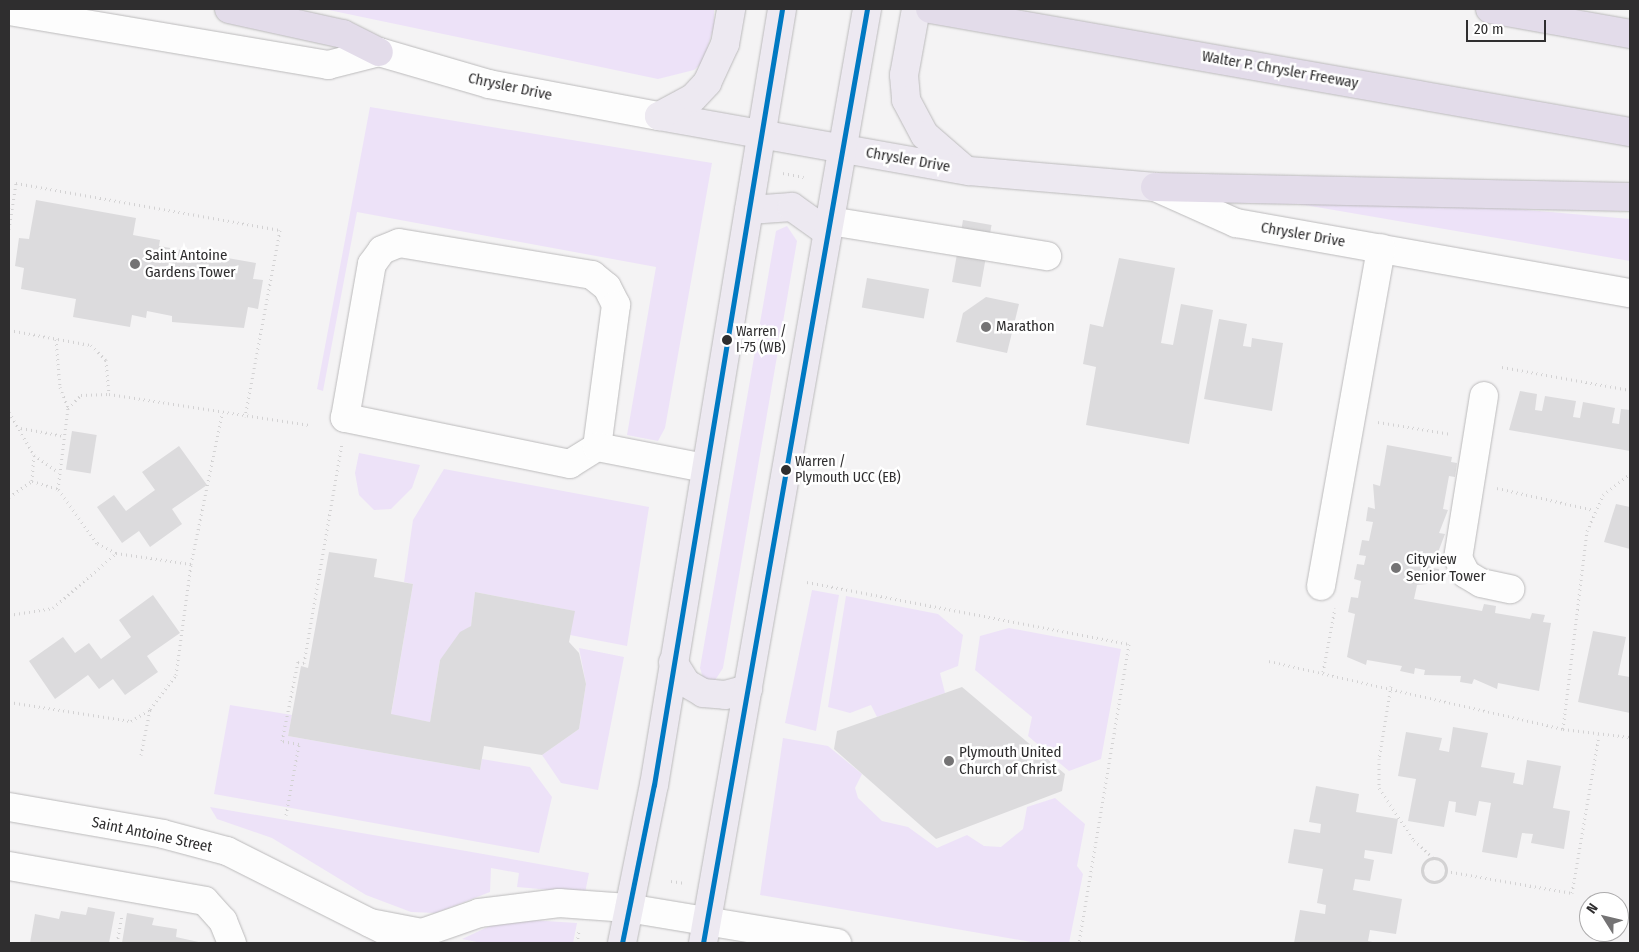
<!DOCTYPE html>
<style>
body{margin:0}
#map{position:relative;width:1639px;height:952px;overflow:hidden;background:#f4f3f4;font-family:"Fira Sans Condensed",sans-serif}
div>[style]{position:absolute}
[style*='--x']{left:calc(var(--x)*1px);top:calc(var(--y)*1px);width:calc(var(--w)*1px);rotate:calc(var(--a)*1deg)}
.green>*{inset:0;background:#ede2f8}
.building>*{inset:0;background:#dcdbdd;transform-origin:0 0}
.path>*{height:3px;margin-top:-1.5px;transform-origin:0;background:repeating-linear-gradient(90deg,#d3d2d3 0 1px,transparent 0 5px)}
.path>.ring{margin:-1.5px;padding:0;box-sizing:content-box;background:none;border:3px solid #d3d2d3;border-radius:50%}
.roads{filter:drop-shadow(0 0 1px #bbbabb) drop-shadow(0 0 1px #bbbabb)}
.minor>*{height:28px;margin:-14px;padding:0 14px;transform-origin:14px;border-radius:14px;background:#fdfdfd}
.major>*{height:28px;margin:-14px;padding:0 14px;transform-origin:14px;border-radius:14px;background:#ede9f1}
.highway>*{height:28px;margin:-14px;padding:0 14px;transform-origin:14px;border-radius:14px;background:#e3dcea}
.bus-1>*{height:5px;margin:-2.5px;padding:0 2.5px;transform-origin:2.5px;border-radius:2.5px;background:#0079c2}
.dots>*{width:14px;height:14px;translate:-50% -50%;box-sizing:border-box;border:2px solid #fff;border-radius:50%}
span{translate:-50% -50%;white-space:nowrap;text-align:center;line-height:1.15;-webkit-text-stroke:5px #fff;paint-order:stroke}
.bus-label{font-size:14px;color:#2f2e2f}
.left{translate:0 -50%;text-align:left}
.street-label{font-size:15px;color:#2f2e2f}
.poi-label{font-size:15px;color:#2f2e2f}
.frame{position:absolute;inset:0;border:10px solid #2f2e2f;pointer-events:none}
.north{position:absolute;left:1579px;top:892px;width:50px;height:50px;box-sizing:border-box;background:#fff;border:1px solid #acabac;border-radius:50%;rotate:306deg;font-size:14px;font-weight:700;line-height:20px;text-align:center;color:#2f2e2f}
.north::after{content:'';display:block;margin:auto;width:18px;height:22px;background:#747374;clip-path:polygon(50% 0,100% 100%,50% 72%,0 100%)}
.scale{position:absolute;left:1466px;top:20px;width:80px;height:22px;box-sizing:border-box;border:2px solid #2f2e2f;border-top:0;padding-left:6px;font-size:15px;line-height:18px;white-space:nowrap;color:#2f2e2f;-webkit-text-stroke:4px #fff;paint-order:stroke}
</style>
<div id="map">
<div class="green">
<i style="clip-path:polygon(324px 9px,714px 9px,714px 26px,703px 62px,694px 70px,658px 79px)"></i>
<i style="clip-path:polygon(370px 107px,712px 163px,665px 428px,658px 441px,627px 435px,656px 267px,357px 212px,323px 391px,317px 389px)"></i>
<i style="clip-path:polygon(1421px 201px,1630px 219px,1630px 261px,1299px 204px)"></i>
<i style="clip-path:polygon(787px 226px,797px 241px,723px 668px,714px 682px,703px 678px,700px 668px,776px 231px)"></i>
<i style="clip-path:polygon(359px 453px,420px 465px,412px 488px,391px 509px,374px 510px,359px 495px,355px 473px)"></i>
<i style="clip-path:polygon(444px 469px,649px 507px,627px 646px,570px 635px,574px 611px,475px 592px,471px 626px,440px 660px,430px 722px,391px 715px,413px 584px,404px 582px,413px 520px)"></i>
<i style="clip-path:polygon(812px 590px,839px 595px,816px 731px,785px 723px)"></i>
<i style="clip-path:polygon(846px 596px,938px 614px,963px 635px,958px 666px,940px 673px,945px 693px,877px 717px,871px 705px,850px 713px,828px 707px)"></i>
<i style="clip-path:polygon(1009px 628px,1121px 649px,1101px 759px,1069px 771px,1028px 736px,1032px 717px,975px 670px,980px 636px)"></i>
<i style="clip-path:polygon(579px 648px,624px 657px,598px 790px,561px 783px,542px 755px,579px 729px,586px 684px)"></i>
<i style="clip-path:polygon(230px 705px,292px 715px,288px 736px,480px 770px,482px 759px,530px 767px,552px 797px,539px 853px,214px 794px)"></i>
<i style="clip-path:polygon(783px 738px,828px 746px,862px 774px,855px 788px,858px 798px,882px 821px,908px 827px,937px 848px,967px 835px,984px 846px,1001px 847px,1023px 829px,1027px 807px,1055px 798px,1085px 824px,1077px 866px,1083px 874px,1069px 943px,1037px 943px,760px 895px)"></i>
<i style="clip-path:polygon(210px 807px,466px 851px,589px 873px,585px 893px,517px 887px,519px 873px,491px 868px,490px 892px,436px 913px,411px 912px,366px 895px,272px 838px,217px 819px)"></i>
<i style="clip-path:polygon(530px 920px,577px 923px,573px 943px,482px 943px,462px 939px,492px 925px)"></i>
</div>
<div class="building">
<i style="clip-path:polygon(36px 200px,136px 218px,133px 235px,160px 240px,159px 246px,256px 263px,253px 279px,263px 280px,258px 309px,248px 307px,244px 328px,172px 322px,172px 316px,147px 311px,146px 318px,132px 315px,130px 327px,73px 317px,76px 299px,21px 289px,24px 268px,15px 266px,19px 238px,29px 239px)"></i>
<i style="left:963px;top:220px;width:29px;height:63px;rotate:10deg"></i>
<i style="clip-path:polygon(1119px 258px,1175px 268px,1161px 343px,1173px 345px,1181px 304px,1213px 310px,1189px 444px,1086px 425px,1096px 367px,1083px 364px,1090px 324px,1103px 327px)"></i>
<i style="left:867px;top:278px;width:63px;height:30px;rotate:10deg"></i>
<i style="clip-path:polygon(986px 297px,1019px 304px,1007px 353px,956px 342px,963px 313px)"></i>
<i style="clip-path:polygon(1219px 319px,1247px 324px,1243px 346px,1251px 347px,1252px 338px,1283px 343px,1272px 411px,1204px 399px)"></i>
<i style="clip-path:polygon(1520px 391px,1537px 394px,1535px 410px,1542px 411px,1545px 396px,1576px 401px,1573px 417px,1580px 418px,1583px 402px,1615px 408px,1612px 423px,1619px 424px,1621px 409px,1630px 410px,1630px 451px,1509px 430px)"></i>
<i style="left:72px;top:431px;width:25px;height:39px;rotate:9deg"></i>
<i style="clip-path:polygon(1387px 445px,1452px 457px,1451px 462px,1457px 463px,1455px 477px,1449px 476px,1443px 509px,1448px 510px,1439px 533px,1445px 534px,1432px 568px,1439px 569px,1437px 583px,1417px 585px,1414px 599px,1482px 611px,1484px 604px,1496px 606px,1495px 613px,1530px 619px,1532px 613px,1545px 615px,1543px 622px,1551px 623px,1539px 691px,1498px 683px,1497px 689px,1474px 679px,1472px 684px,1460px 682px,1461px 676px,1424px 675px,1425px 670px,1415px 668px,1414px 674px,1400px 671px,1402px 666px,1367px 660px,1366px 665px,1347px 657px,1355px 614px,1348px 612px,1351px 597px,1358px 598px,1361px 581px,1354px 579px,1357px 564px,1364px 565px,1366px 556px,1359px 555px,1362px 540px,1369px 541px,1373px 522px,1366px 521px,1368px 507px,1375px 509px,1373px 484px,1380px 486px)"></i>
<i style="clip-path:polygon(179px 446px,207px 485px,172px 509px,182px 524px,150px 547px,139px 531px,122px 543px,97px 507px,114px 495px,126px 511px,155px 490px,142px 472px)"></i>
<i style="clip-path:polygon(1616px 504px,1630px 507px,1630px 549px,1604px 542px)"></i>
<i style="clip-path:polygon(329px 552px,377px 559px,374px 577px,413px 584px,391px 714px,430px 722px,440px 660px,460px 632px,471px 626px,475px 592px,575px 611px,569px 642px,579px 653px,586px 684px,579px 729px,542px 755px,484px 746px,480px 770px,288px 736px,301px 666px,308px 668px)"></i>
<i style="clip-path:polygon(153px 595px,180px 633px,147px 656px,158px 672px,125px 695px,113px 679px,99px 689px,88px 675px,55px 699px,29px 661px,63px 637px,75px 653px,89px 643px,101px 659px,131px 637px,119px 620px)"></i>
<i style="clip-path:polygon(1593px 631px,1626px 637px,1618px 675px,1630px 677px,1630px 713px,1578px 702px)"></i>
<i style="clip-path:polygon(962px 687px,1065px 774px,1062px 791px,936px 839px,834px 749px,837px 731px)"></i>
<i style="clip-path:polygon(1453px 727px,1488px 733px,1481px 767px,1515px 773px,1513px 783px,1523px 785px,1527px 760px,1561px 766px,1553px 808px,1570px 811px,1564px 849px,1531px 843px,1533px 834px,1522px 833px,1517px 858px,1482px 852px,1491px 803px,1479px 801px,1476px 816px,1455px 812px,1456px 802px,1449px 801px,1444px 827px,1408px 821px,1416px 779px,1398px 776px,1406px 732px,1442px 738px,1439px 750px,1449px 752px)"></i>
<i style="clip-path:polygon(1316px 786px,1359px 794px,1356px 812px,1398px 819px,1392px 854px,1365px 850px,1364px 858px,1374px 860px,1370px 881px,1355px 879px,1353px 890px,1402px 899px,1396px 934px,1370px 930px,1368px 941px,1377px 943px,1294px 943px,1300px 910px,1325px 914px,1326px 905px,1317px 903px,1323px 869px,1288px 863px,1294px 829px,1320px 833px,1321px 824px,1309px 822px)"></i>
<i style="clip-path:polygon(88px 907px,115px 912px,109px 943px,30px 943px,35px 914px,59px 919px,61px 911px,86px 915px)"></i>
<i style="clip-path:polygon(127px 913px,154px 918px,152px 925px,177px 929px,176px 937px,203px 943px,122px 943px)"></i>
</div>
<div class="path">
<i style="--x:783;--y:173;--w:21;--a:11"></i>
<i style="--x:9;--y:229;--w:47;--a:-81.3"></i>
<i style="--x:16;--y:183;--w:268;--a:10.1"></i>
<i style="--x:280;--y:230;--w:190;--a:100.6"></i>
<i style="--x:9;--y:330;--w:83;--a:10.4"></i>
<i style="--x:91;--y:345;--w:21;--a:45"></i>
<i style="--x:106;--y:360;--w:34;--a:85"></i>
<i style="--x:56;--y:339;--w:48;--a:85.2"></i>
<i style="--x:60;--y:387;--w:22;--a:69"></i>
<i style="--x:1502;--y:367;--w:130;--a:10.2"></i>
<i style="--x:9;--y:412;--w:50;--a:59.8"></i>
<i style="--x:34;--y:455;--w:29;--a:35"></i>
<i style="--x:1378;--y:422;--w:74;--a:9.3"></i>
<i style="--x:21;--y:428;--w:44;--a:10.5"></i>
<i style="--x:32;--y:481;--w:26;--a:-86"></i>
<i style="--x:1497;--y:488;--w:99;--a:12.8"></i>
<i style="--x:9;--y:497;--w:28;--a:-35"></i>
<i style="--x:32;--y:481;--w:27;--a:17"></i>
<i style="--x:116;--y:553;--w:21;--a:-152"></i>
<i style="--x:97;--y:543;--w:67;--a:-125.8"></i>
<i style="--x:58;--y:489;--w:82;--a:-83"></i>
<i style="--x:68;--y:408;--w:18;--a:-45"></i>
<i style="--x:81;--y:395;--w:28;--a:-2"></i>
<i style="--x:109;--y:394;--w:203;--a:8.8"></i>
<i style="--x:807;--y:582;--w:328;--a:10.9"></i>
<i style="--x:1129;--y:644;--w:303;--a:99.5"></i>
<i style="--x:9;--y:615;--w:45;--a:-9"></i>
<i style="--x:53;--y:608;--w:84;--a:-41.1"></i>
<i style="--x:116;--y:553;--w:76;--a:8.3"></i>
<i style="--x:1269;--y:661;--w:302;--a:13"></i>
<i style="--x:1563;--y:729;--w:67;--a:6.8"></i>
<i style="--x:1323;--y:672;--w:65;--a:-79.4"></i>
<i style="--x:1391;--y:686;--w:74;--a:99.3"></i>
<i style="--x:1379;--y:759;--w:29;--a:90"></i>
<i style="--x:1379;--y:788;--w:63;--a:56.1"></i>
<i style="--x:1414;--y:840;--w:26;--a:43"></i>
<i style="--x:9;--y:702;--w:123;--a:8.9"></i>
<i style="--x:131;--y:721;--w:21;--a:-31"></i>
<i style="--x:1563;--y:729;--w:199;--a:-83.1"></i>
<i style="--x:1587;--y:531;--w:39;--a:-66"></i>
<i style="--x:1603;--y:495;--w:34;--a:-38"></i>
<i style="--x:141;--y:755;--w:47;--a:-78.9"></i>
<i style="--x:150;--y:709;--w:43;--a:-52.6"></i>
<i style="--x:176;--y:675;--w:112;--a:-82.3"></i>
<i style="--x:191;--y:564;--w:153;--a:-78.3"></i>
<i style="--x:286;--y:815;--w:72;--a:-79.6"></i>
<i style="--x:299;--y:744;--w:17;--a:-170"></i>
<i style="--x:282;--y:741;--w:81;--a:-78.6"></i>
<i style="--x:298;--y:662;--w:6;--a:9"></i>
<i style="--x:304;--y:663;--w:222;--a:-80.2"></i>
<i class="ring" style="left:1422px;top:858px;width:21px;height:21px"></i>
<i style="--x:1446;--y:871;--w:128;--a:9.9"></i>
<i style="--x:1572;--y:893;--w:160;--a:-80.3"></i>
<i style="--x:671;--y:881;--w:14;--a:8"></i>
<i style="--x:117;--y:943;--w:29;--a:-80"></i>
<i style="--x:577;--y:943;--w:12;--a:-81"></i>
</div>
<div class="roads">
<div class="minor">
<i style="--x:9;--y:11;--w:324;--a:9.6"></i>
<i style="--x:328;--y:65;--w:53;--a:-14.3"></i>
<i style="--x:379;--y:52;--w:115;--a:16.2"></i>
<i style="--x:489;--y:84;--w:173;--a:10.7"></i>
<i style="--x:1155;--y:187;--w:89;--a:24"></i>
<i style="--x:1236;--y:223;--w:400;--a:10.1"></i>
<i style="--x:830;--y:221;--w:220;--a:9.2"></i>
<i style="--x:1484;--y:396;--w:164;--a:99.1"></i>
<i style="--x:1458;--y:558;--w:18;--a:63"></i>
<i style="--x:1466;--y:574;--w:17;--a:31"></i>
<i style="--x:1481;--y:583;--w:30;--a:12"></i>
<i style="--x:597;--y:447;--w:32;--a:148"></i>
<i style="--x:570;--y:464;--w:230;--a:-168.4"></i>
<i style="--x:345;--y:418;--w:156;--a:-80.1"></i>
<i style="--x:372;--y:264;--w:17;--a:-54"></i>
<i style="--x:382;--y:250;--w:18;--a:-22"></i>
<i style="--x:399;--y:243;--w:196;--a:9.4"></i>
<i style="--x:592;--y:275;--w:19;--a:39"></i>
<i style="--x:607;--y:287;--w:20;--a:63"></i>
<i style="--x:616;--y:305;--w:143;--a:97.6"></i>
<i style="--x:597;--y:447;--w:110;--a:11"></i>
<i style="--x:1321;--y:586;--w:343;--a:-79.9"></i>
<i style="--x:9;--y:807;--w:156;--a:9.9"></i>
<i style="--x:163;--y:834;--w:66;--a:14.9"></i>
<i style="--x:227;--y:851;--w:178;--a:26.7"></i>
<i style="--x:9;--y:866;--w:199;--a:10.1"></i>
<i style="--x:205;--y:901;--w:27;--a:48"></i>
<i style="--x:223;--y:921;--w:24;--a:68"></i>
<i style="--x:370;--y:923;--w:53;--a:10.9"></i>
<i style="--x:422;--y:933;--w:60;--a:-19.3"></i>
<i style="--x:479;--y:913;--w:81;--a:-7.1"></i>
<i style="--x:559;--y:903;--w:69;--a:4.1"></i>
<i style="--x:628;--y:908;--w:212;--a:9.5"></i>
</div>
<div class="major">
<i style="--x:916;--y:9;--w:67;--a:100.3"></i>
<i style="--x:904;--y:75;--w:25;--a:85"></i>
<i style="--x:906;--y:100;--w:40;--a:62"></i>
<i style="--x:925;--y:135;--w:50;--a:41"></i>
<i style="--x:659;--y:116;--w:315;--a:10.1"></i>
<i style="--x:969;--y:171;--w:187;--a:4.9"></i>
<i style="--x:659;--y:116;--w:38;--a:-28"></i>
<i style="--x:693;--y:98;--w:21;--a:-47"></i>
<i style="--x:707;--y:83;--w:43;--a:-65.2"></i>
<i style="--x:725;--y:44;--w:36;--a:-80"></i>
<i style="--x:749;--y:210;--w:43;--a:-4"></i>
<i style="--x:792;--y:207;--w:43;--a:35.5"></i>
<i style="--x:673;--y:662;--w:25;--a:58"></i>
<i style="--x:686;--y:683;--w:20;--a:30"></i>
<i style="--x:703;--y:693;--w:22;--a:5"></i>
<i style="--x:725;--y:695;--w:24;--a:-15"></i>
<i style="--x:622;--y:943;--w:161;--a:-78.6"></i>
<i style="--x:654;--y:785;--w:786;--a:-80.63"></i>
<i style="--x:703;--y:943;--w:948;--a:-80.04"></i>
</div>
<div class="highway">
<i style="--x:229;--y:9;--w:117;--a:12.4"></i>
<i style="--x:343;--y:34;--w:40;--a:26.6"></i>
<i style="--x:930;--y:9;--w:711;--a:9.97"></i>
<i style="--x:1490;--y:9;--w:142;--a:10.1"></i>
<i style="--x:1155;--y:187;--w:475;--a:1.2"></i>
</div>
</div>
<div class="bus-1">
<i style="--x:622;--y:943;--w:161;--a:-78.6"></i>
<i style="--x:654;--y:785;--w:786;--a:-80.63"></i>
<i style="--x:703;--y:943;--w:948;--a:-80.04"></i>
</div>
<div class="dots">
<i style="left:135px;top:264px;background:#747374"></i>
<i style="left:986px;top:327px;background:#747374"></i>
<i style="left:727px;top:340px;background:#2f2e2f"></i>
<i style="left:786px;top:470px;background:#2f2e2f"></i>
<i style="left:1396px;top:568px;background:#747374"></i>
<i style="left:949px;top:761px;background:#747374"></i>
</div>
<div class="bus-label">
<span class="left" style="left:736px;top:340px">Warren /<br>I-75 (WB)</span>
<span class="left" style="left:795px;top:470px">Warren /<br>Plymouth UCC (EB)</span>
</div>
<div class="street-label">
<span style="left:1280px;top:70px;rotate:10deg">Walter P. Chrysler Freeway</span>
<span style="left:510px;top:87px;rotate:12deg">Chrysler Drive</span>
<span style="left:908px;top:160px;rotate:10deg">Chrysler Drive</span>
<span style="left:1303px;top:235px;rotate:10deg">Chrysler Drive</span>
<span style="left:152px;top:835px;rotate:12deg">Saint Antoine Street</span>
</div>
<div class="poi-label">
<span class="left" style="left:145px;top:264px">Saint Antoine<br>Gardens Tower</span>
<span class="left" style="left:996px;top:327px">Marathon</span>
<span class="left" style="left:1406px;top:568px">Cityview<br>Senior Tower</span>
<span class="left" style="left:959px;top:761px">Plymouth United<br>Church of Christ</span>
</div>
<div class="frame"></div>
<div class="north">N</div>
<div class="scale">20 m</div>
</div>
